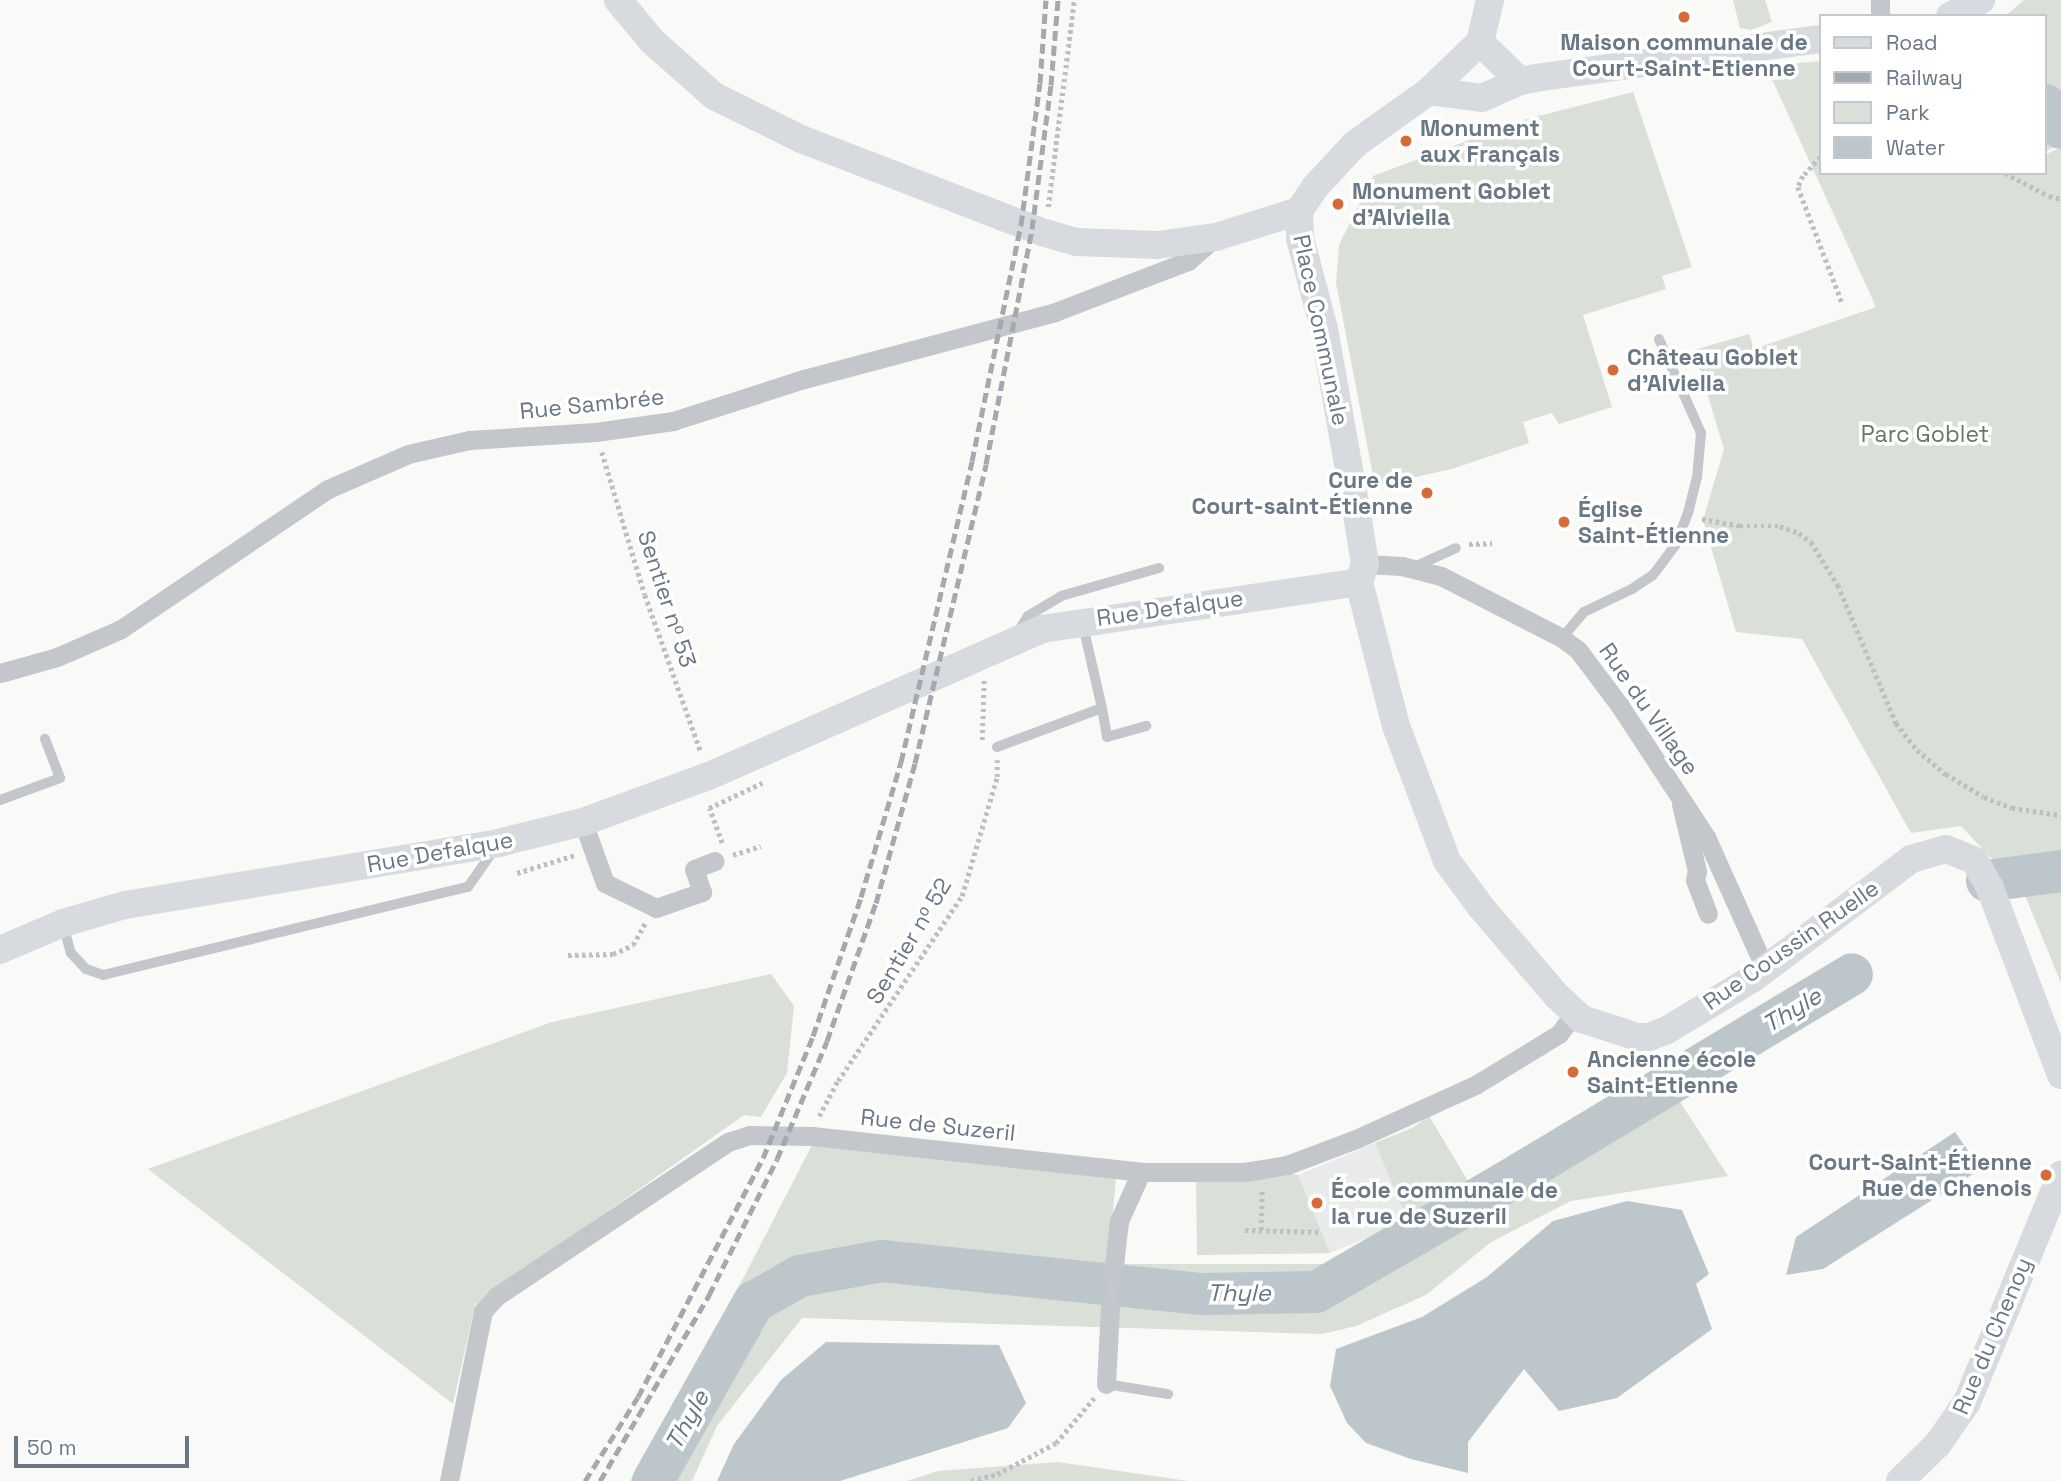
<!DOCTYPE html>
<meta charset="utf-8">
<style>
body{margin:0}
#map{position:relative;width:2061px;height:1481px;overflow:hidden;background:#f9f9f7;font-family:"Space Grotesk",sans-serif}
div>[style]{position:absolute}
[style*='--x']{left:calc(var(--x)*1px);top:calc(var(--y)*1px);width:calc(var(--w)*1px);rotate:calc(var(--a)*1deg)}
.built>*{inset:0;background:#e9ebea}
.green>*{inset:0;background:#dadfd8}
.water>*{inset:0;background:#bdc6cb}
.river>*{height:42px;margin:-21px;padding:0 21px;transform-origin:21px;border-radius:21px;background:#bdc6cb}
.path>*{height:4.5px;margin-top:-2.25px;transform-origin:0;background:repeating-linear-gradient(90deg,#bdbfc2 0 3.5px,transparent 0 7px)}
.lane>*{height:10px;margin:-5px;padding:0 5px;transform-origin:5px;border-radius:5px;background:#c3c6ca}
.street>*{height:19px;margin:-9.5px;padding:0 9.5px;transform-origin:9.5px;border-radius:9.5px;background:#c3c6ca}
.secondary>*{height:28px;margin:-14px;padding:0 14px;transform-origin:14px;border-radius:14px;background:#d7dbdf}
.rail>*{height:5px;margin-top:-2.5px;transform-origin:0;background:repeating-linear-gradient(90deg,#a4a9af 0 10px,transparent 0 15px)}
.dots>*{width:19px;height:19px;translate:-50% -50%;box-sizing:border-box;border:4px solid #fff;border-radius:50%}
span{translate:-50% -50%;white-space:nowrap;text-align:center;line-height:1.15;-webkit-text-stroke:7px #fff;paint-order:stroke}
.poi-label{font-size:23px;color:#6a7785;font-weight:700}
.left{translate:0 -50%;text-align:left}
.right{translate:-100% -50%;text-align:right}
.street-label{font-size:23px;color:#6a7785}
.park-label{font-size:23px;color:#667864}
.water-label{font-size:24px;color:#667780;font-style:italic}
.legend{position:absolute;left:1819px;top:14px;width:228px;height:161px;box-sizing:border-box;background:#fff;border:2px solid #c3c9ce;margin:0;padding:9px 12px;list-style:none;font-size:21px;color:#6a7785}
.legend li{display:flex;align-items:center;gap:14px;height:35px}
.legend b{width:35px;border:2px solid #c3c9ce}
.scale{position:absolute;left:14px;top:1436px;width:175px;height:32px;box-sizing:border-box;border:4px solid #6a7785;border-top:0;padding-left:9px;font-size:21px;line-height:24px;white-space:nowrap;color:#6a7785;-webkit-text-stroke:5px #fff;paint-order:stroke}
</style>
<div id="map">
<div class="built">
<i style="clip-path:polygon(1429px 1116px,1469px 1183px,1408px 1221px,1330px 1253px,1197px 1255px,1293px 1174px,1298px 1175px,1412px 1128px)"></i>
</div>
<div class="green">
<i style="clip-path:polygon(1733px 0,1765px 0,1772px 22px,1751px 30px,1740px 28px)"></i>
<i style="clip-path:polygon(2024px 0,2061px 0,2061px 143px,2045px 152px,2045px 16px,2005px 16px)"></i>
<i style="clip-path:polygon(1821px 61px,1821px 173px,2045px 173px,2045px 155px,2061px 147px,2061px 983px,2024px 893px,1961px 826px,1911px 833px,1802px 639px,1736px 632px,1703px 520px,1724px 449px,1694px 350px,1749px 334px,1754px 349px,1876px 307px,1766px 66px)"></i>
<i style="clip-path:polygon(1633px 92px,1692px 267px,1662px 276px,1666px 289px,1583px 315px,1612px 407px,1559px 424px,1552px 413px,1523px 422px,1529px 443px,1452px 469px,1375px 486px,1336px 283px,1339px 245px,1373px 176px,1523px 120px)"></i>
<i style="clip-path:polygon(771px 974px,794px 1006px,787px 1073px,761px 1117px,744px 1115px,475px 1305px,453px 1404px,148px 1169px,552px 1022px)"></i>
<i style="clip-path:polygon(1662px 1074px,1728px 1176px,1571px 1201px,1491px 1242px,1426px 1295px,1356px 1326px,1322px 1334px,802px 1318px,717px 1426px,692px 1481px,630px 1481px,746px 1273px,812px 1145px,1116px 1178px,1108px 1264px,1329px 1264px,1437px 1219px)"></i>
<i style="clip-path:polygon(1429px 1116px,1469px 1183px,1408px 1221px,1375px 1143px,1412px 1128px)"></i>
<i style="clip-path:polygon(1293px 1174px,1298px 1175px,1330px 1253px,1197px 1255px,1196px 1177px)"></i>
<i style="clip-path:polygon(1058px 1462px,1188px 1481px,907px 1481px,938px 1471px)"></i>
</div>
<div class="water">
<i style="clip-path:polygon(1955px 1132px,1981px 1169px,1823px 1269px,1786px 1275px,1796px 1237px)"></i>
<i style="clip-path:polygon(1627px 1201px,1682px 1210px,1709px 1274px,1696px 1284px,1712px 1329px,1617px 1398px,1559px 1411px,1524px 1369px,1468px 1442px,1468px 1473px,1411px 1459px,1366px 1443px,1347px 1423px,1330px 1386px,1336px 1349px,1422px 1317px,1487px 1277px,1553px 1221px)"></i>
<i style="clip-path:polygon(826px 1342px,999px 1345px,1026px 1403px,1008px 1428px,840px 1481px,717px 1481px,734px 1444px,781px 1380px)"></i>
</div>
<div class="river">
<i style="--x:2045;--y:105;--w:28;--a:55"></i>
<i style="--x:1987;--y:881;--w:75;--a:-7.7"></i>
<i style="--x:653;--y:1481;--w:206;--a:-60.6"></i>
<i style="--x:754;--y:1302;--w:53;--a:-29.5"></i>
<i style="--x:800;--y:1276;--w:83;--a:-10.4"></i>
<i style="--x:882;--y:1261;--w:324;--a:5.9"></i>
<i style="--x:1204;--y:1294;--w:112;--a:-1"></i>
<i style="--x:1316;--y:1292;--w:216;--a:-30"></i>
<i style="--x:1503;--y:1184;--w:407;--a:-31"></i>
</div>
<div class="path">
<i style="--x:1821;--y:157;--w:26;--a:133"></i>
<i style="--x:1803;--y:176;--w:12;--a:114"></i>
<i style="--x:1798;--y:187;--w:126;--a:69.1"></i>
<i style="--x:2005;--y:173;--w:50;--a:27.6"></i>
<i style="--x:2049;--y:196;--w:12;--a:14"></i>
<i style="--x:1048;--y:207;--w:209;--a:-82.8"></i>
<i style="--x:602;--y:452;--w:149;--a:73.3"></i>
<i style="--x:645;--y:595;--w:167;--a:70.4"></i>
<i style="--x:1702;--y:519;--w:39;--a:10"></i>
<i style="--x:1740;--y:526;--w:40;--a:0"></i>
<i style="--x:1780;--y:526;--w:20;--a:20"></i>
<i style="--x:1799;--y:533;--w:15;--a:37"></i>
<i style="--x:1811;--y:542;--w:51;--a:57.9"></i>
<i style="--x:1838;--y:585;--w:150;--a:67.2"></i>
<i style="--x:1896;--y:723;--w:34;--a:52"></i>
<i style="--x:1917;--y:750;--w:38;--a:40"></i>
<i style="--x:1946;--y:774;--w:44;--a:31.2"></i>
<i style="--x:1984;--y:797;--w:30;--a:21"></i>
<i style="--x:2012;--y:808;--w:49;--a:8.1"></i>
<i style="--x:1469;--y:544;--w:23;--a:-2"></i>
<i style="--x:982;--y:740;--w:61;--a:-88.1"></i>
<i style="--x:722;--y:843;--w:37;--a:-110"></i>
<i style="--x:709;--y:808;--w:59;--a:-25.3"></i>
<i style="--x:733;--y:855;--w:29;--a:-18"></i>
<i style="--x:517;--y:873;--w:61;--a:-17.2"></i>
<i style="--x:568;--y:955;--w:45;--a:-1.3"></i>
<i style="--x:613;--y:954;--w:22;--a:-24"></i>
<i style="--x:633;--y:945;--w:25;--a:-61"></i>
<i style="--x:819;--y:1116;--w:40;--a:-62"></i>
<i style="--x:838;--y:1081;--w:223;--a:-56.2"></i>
<i style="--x:962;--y:896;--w:124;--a:-73.6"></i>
<i style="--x:997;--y:777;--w:17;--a:-90"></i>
<i style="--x:1245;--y:1230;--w:76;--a:1.5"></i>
<i style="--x:1261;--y:1230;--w:41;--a:-88.6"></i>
<i style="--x:971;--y:1481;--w:27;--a:-15"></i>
<i style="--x:997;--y:1474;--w:67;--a:-27.7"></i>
<i style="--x:1056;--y:1443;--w:59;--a:-49.8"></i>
</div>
<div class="lane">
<i style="--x:1412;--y:568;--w:48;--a:-24.4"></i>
<i style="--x:1018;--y:632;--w:19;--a:-58"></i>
<i style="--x:1028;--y:616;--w:39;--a:-31"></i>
<i style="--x:1061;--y:596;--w:102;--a:-15.9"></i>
<i style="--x:1562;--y:638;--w:34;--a:-50"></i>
<i style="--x:1584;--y:612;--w:53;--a:-25.6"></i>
<i style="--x:1632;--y:589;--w:25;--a:-34"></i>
<i style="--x:1653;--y:575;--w:39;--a:-53"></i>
<i style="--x:1676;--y:544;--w:33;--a:-69"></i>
<i style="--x:1688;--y:513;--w:36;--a:-76"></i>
<i style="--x:1697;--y:478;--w:45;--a:-84.9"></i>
<i style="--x:1701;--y:433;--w:103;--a:-114.1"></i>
<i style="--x:1102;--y:708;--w:29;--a:80"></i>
<i style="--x:1107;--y:737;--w:41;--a:-15.8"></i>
<i style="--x:997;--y:747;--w:112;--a:-20.4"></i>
<i style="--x:1102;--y:708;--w:84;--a:-103"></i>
<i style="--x:0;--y:800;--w:64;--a:-20.1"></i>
<i style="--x:60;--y:778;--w:42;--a:-111"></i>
<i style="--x:63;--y:924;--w:30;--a:75"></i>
<i style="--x:71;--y:953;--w:22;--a:47"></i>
<i style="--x:86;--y:969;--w:18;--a:19"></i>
<i style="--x:103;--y:975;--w:375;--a:-13.6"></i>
<i style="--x:468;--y:887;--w:47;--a:-55.3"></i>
<i style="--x:1110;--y:1307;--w:33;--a:-85"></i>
<i style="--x:1106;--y:1384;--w:63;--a:9.2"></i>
</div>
<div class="street">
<i style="--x:1880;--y:0;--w:16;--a:90"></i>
<i style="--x:1365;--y:564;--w:37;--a:3"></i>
<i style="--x:1402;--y:566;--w:40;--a:14.4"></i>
<i style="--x:1441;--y:576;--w:136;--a:27.1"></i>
<i style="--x:1562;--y:638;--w:20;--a:37"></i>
<i style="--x:1578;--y:650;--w:70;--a:53.1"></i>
<i style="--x:1620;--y:706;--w:157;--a:56.7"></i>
<i style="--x:1706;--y:837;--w:144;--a:65.8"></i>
<i style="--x:0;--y:673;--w:59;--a:-15.7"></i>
<i style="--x:57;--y:657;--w:70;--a:-23.6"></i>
<i style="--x:121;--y:629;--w:250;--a:-34.1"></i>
<i style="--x:328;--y:489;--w:87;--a:-23.6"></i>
<i style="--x:408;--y:454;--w:63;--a:-12.9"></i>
<i style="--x:469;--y:440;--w:127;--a:-3.6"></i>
<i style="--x:596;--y:432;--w:78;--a:-8.1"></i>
<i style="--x:673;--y:421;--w:138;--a:-17.8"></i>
<i style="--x:804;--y:379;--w:260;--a:-14.9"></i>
<i style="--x:1055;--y:312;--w:142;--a:-21"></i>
<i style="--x:1188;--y:261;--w:37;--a:-41"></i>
<i style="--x:1681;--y:804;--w:69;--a:76.6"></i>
<i style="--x:1697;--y:871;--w:9;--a:103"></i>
<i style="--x:1695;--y:880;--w:36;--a:69"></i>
<i style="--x:583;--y:822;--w:65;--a:70.2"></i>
<i style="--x:605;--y:883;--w:57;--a:26.1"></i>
<i style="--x:656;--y:908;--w:49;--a:-19.2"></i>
<i style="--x:702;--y:892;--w:24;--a:-109"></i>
<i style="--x:694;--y:869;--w:22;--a:-21"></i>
<i style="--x:1113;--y:1274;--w:53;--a:-83.5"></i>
<i style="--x:1119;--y:1221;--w:54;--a:-65.8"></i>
<i style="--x:1106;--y:1384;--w:77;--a:-87"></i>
<i style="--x:449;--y:1481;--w:173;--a:-78.7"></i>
<i style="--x:483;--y:1311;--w:21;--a:-47"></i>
<i style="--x:497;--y:1296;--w:278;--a:-33.7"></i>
<i style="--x:728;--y:1142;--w:23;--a:-18"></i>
<i style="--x:750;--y:1135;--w:62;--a:0.9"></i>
<i style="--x:812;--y:1136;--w:331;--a:6.2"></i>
<i style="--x:1141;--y:1172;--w:103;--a:0"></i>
<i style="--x:1244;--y:1172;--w:44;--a:-9.2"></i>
<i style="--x:1287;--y:1165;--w:74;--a:-20.6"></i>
<i style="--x:1356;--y:1139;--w:133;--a:-24.4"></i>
<i style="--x:1477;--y:1084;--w:96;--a:-31.4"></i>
<i style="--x:1559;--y:1034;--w:26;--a:-54"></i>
</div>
<div class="secondary">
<i style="--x:618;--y:0;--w:53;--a:50.3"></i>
<i style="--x:652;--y:41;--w:83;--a:41.6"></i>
<i style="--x:714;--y:96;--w:97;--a:26.3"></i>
<i style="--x:801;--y:139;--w:261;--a:21.1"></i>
<i style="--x:1045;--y:233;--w:33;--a:16"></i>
<i style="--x:1077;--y:242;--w:80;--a:2.1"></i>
<i style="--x:1157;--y:245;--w:60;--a:-7.7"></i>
<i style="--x:1216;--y:237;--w:87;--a:-17.4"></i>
<i style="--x:1950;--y:16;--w:35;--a:-27"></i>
<i style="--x:1480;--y:42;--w:56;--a:44.3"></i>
<i style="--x:1429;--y:91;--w:53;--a:7.5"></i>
<i style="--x:1482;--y:98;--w:42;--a:-24.1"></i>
<i style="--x:1520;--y:81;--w:15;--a:-11"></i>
<i style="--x:1535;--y:78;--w:289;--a:-7.8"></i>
<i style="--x:1359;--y:582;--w:149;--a:75.6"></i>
<i style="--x:1396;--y:726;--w:144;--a:69.3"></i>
<i style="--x:1447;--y:861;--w:56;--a:53.7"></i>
<i style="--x:1480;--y:906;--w:118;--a:49.5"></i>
<i style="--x:1557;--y:996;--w:34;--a:43"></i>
<i style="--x:1582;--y:1019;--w:58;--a:18.1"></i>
<i style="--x:1637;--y:1037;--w:12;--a:0"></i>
<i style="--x:1649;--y:1037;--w:19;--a:-21"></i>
<i style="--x:1667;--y:1030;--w:99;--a:-31"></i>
<i style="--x:1752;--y:979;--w:199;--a:-37"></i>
<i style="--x:1911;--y:859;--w:36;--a:-16"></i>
<i style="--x:1946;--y:849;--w:31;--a:22"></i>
<i style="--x:1975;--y:861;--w:31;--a:61"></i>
<i style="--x:1990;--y:888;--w:200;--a:69.2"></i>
<i style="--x:1359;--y:582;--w:19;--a:-72"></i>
<i style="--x:1365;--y:564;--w:45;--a:-99"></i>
<i style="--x:1358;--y:520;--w:194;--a:-100.1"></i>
<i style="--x:1324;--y:329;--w:94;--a:-104.8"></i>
<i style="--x:1300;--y:238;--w:27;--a:-92"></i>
<i style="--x:1299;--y:211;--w:30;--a:-56"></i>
<i style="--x:1316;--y:186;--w:57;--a:-47.1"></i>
<i style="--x:1355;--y:144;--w:91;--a:-35.6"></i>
<i style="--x:1429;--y:91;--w:71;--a:-43.9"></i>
<i style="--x:1480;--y:42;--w:43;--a:-76.6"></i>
<i style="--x:0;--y:950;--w:69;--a:-23.2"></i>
<i style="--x:63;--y:923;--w:65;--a:-16.2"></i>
<i style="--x:125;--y:905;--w:378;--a:-9.4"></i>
<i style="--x:498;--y:843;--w:88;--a:-13.9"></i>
<i style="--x:583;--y:822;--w:134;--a:-20.1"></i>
<i style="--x:709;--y:776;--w:364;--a:-23.8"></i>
<i style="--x:1042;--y:629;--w:320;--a:-8.4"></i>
<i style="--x:1900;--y:1481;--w:53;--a:-44.2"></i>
<i style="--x:1938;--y:1444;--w:51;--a:-55.4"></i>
<i style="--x:1967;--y:1402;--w:246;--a:-67.5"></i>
</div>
<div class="rail">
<i style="--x:585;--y:1481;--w:99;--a:-57.8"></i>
<i style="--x:638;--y:1397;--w:270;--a:-62.4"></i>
<i style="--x:763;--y:1158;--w:132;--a:-67.7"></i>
<i style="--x:813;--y:1036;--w:147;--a:-70.9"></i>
<i style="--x:861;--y:897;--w:141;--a:-73.5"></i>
<i style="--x:901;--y:762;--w:309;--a:-76.7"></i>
<i style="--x:972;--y:461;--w:241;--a:-78.3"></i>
<i style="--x:1021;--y:225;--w:143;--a:-82.4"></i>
<i style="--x:1040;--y:83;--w:83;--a:-85.9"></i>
<i style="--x:600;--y:1481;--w:216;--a:-59.6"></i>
<i style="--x:709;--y:1295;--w:152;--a:-63.4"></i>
<i style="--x:777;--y:1159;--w:128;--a:-67"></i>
<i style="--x:827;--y:1041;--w:146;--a:-70.5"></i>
<i style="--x:876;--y:903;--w:145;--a:-74.4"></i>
<i style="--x:915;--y:763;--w:307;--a:-76.6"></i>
<i style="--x:986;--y:464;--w:239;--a:-78.9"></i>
<i style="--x:1032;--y:229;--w:145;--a:-82.5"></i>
<i style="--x:1051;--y:85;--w:85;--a:-85.3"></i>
</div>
<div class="dots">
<i style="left:1684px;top:17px;background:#d76b38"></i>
<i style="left:1406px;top:141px;background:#d76b38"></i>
<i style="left:1338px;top:204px;background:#d76b38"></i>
<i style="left:1613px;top:370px;background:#d76b38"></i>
<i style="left:1427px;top:493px;background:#d76b38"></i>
<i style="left:1564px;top:522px;background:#d76b38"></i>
<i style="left:1573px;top:1072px;background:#d76b38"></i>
<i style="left:2046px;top:1175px;background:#d76b38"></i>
<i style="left:1317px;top:1203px;background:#d76b38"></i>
</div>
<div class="poi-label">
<span style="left:1684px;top:55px">Maison communale de<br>Court-Saint-Etienne</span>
<span class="left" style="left:1420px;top:141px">Monument<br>aux Français</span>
<span class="left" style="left:1352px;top:204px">Monument Goblet<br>d’Alviella</span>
<span class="left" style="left:1627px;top:370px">Château Goblet<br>d'Alviella</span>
<span class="right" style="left:1413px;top:493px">Cure de<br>Court-saint-Étienne</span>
<span class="left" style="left:1578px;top:522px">Église<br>Saint-Étienne</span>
<span class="left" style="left:1587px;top:1072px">Ancienne école<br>Saint-Etienne</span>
<span class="right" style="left:2032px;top:1175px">Court-Saint-Étienne<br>Rue de Chenois</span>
<span class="left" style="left:1331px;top:1203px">École communale de<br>la rue de Suzeril</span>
</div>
<div class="street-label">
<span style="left:1321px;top:330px;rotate:78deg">Place Communale</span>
<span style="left:592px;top:404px;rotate:-6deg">Rue Sambrée</span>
<span style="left:667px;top:599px;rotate:72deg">Sentier nᵒ 53</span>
<span style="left:1170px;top:608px;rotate:-8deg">Rue Defalque</span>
<span style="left:1649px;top:709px;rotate:55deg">Rue du Village</span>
<span style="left:440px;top:852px;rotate:-10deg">Rue Defalque</span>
<span style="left:909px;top:941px;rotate:-59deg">Sentier nᵒ 52</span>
<span style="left:1791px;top:945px;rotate:-35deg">Rue Coussin Ruelle</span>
<span style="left:938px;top:1125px;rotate:6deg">Rue de Suzeril</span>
<span style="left:1992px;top:1336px;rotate:-67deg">Rue du Chenoy</span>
</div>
<div class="park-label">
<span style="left:1925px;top:434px">Parc Goblet</span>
</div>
<div class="water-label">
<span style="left:1792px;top:1010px;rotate:-31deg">Thyle</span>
<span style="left:1239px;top:1293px">Thyle</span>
<span style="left:687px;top:1420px;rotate:-61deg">Thyle</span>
</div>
<ul class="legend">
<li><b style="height:9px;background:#d7dbdf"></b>Road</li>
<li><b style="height:9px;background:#a4a9af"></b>Railway</li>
<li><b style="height:19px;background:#dadfd8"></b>Park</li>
<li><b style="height:19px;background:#bdc6cb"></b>Water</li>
</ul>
<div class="scale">50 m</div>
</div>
